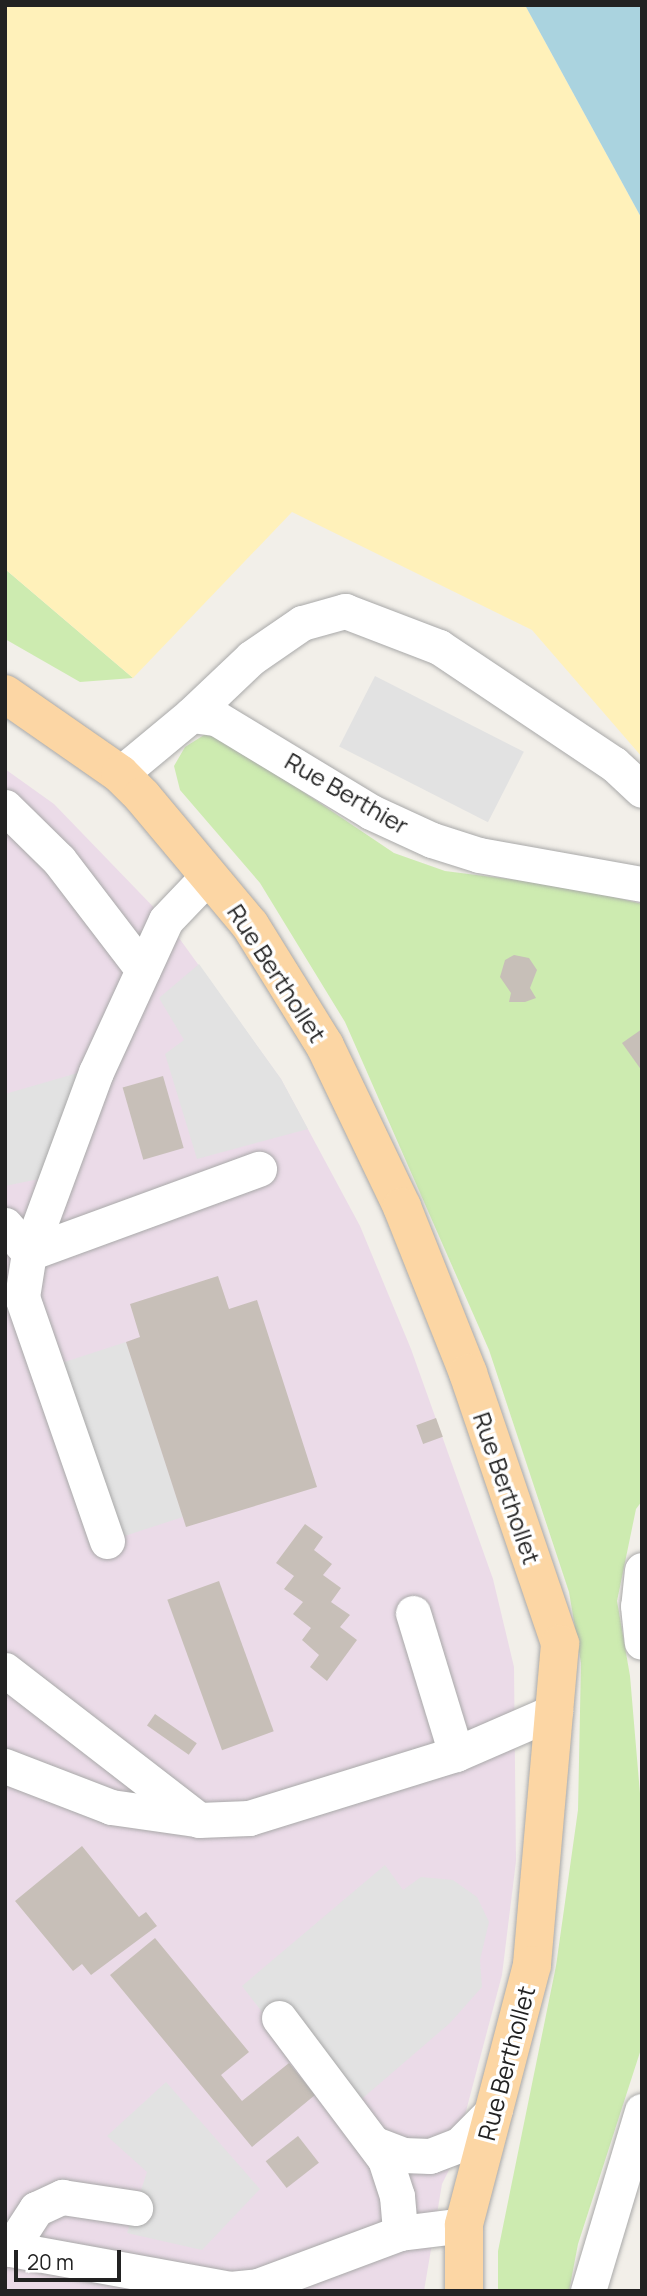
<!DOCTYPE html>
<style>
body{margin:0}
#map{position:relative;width:647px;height:2296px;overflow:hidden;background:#f2efe9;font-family:Manrope,sans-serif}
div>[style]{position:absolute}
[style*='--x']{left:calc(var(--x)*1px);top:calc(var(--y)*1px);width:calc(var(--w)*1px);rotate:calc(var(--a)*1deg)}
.industrial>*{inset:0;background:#ebdbe8}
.grass>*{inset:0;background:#cdebb0}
.sand>*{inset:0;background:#fff1ba}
.parking>*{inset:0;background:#e2e2e2;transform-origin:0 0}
.water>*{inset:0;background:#aad3df}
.building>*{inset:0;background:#c7bfb8;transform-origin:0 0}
.roads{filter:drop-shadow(0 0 2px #a9a9a9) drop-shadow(0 0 2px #a9a9a9)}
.minor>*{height:35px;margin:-17.5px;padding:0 17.5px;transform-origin:17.5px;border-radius:17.5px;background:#fff}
.major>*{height:38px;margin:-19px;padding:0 19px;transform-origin:19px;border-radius:19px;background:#fcd6a4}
span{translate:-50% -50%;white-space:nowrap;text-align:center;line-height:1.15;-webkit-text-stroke:7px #fff;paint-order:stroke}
.street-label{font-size:24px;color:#222}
.frame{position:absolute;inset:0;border:7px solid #222;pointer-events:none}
.scale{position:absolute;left:14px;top:2250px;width:107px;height:32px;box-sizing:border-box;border:4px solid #222;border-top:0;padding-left:9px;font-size:21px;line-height:24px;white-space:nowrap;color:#222;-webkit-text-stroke:5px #fff;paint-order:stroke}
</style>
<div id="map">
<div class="industrial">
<i style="clip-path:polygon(5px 769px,54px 804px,166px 920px,281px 1079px,360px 1226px,411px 1349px,493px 1579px,514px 1667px,516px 1861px,502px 1975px,452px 2164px,442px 2184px,424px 2291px,5px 2291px)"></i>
</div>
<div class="grass">
<i style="clip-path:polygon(5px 569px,133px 678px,80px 682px,5px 639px)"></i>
<i style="clip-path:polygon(204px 735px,223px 738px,394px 853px,445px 871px,577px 888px,642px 904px,642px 1501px,636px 1509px,617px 1601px,630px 1676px,642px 1817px,642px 2046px,578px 2244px,569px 2291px,498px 2291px,498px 2251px,556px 1966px,578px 1810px,581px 1663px,569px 1592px,489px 1350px,345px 1022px,260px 883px,180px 790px,174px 766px,185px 747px)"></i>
</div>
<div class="sand">
<i style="clip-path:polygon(5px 5px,525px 5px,642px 219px,642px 757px,532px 630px,292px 512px,133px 678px,5px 569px)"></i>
</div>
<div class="parking">
<i style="left:375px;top:676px;width:167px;height:79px;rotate:27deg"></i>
<i style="clip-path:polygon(199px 964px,281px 1079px,308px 1129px,197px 1159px,165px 1054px,184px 1040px,159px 998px)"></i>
<i style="clip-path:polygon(81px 1072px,39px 1179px,5px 1186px,5px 1094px)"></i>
<i style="left:126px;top:1342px;width:184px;height:83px;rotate:72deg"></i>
<i style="clip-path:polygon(385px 1865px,403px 1890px,421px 1877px,453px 1880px,477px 1897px,489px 1922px,480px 1960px,482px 1987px,450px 2023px,342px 2116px,242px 1986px)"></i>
<i style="clip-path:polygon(166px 2082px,260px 2189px,202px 2250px,127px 2233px,147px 2172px,107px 2136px)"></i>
</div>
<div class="water">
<i style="clip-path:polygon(525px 5px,642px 5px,642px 219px)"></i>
</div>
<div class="building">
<i style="clip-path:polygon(514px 955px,529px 958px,537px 970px,530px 988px,536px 998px,525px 1002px,509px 1002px,511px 993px,500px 977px,505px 960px)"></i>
<i style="clip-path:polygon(642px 1029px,642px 1071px,622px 1043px)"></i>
<i style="left:163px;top:1076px;width:75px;height:42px;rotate:74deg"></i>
<i style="clip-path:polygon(218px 1276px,229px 1309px,257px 1300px,317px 1487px,186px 1527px,126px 1342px,140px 1337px,130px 1304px)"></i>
<i style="left:436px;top:1418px;width:20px;height:21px;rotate:70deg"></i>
<i style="clip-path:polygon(305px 1524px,323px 1537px,314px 1550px,332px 1564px,323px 1575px,341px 1588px,331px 1602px,350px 1615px,340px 1627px,357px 1640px,327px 1681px,310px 1667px,319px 1655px,302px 1640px,311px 1628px,293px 1614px,303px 1602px,284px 1589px,294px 1576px,276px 1563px)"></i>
<i style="left:219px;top:1581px;width:160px;height:55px;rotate:70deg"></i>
<i style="left:155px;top:1714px;width:51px;height:14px;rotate:35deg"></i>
<i style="clip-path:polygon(82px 1846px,139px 1917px,146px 1912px,157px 1926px,91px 1975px,82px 1964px,73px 1971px,15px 1901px)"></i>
<i style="clip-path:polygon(155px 1938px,249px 2052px,221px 2075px,242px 2101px,289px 2063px,315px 2095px,252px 2147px,110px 1975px)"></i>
<i style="left:298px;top:2136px;width:34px;height:41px;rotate:52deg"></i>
</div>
<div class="roads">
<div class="minor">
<i style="--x:191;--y:715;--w:83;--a:-43.5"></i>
<i style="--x:251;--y:658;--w:62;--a:-34.5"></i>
<i style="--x:302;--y:623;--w:45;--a:-15.6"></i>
<i style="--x:345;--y:611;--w:101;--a:21"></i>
<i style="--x:439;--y:647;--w:211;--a:33.8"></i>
<i style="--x:614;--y:764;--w:38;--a:43"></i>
<i style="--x:120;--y:774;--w:92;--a:-39.7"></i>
<i style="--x:191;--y:715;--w:25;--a:7"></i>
<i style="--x:216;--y:718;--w:181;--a:31.2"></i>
<i style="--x:371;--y:812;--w:67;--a:24.7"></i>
<i style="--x:432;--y:840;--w:49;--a:17.7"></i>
<i style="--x:479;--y:855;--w:166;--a:10.1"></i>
<i style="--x:5;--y:807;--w:76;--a:44.5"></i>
<i style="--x:59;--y:860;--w:138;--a:52.6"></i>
<i style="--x:5;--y:1225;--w:37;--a:49"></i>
<i style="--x:29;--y:1253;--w:245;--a:-20.1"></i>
<i style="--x:107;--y:1541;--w:258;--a:-109.2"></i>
<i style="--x:22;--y:1297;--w:45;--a:-81"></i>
<i style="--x:29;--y:1253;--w:193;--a:-69.7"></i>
<i style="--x:96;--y:1072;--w:167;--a:-65.3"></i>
<i style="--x:166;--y:920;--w:62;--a:-46.3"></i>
<i style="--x:642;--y:1570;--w:36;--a:96"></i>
<i style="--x:638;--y:1606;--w:36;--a:84"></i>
<i style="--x:413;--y:1613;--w:147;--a:73"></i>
<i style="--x:5;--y:1670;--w:245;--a:37.7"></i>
<i style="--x:199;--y:1820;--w:50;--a:-2.3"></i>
<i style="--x:249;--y:1818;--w:217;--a:-17.2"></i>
<i style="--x:456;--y:1754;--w:108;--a:-23.5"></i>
<i style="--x:5;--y:1766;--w:114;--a:21.1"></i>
<i style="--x:111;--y:1807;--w:85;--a:8.1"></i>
<i style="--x:279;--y:2018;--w:176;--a:53.1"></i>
<i style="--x:385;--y:2159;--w:39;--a:72"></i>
<i style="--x:397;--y:2196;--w:37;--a:85"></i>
<i style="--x:375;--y:2144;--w:30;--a:21"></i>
<i style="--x:403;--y:2155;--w:27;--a:2"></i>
<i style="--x:430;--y:2156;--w:31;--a:-21"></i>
<i style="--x:459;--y:2145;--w:51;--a:-45"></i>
<i style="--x:5;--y:2248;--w:229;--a:10.3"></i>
<i style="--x:230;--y:2289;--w:28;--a:-6"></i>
<i style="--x:258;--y:2286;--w:152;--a:-20.5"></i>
<i style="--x:400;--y:2233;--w:64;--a:-7.1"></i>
<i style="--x:10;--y:2249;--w:48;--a:-57"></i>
<i style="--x:36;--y:2209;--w:29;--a:-25"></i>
<i style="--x:62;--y:2197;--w:74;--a:8.6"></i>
<i style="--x:588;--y:2291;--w:188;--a:-73.3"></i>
</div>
<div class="major">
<i style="--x:5;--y:694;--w:140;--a:34.8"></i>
<i style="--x:120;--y:774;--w:31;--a:45"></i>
<i style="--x:142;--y:796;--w:168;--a:50.1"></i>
<i style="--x:250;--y:925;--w:142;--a:58.2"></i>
<i style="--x:325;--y:1046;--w:178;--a:64.4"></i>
<i style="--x:402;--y:1207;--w:179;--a:68.3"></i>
<i style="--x:468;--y:1373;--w:286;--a:71.2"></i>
<i style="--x:560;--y:1644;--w:322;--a:95"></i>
<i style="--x:532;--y:1965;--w:269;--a:104.7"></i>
<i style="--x:464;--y:2225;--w:66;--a:90"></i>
</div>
</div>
<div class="street-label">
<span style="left:347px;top:793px;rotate:30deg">Rue Berthier</span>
<span style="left:277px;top:973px;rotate:57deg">Rue Berthollet</span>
<span style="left:507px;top:1488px;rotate:71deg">Rue Berthollet</span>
<span style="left:506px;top:2063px;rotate:-75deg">Rue Berthollet</span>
</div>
<div class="frame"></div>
<div class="scale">20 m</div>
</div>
